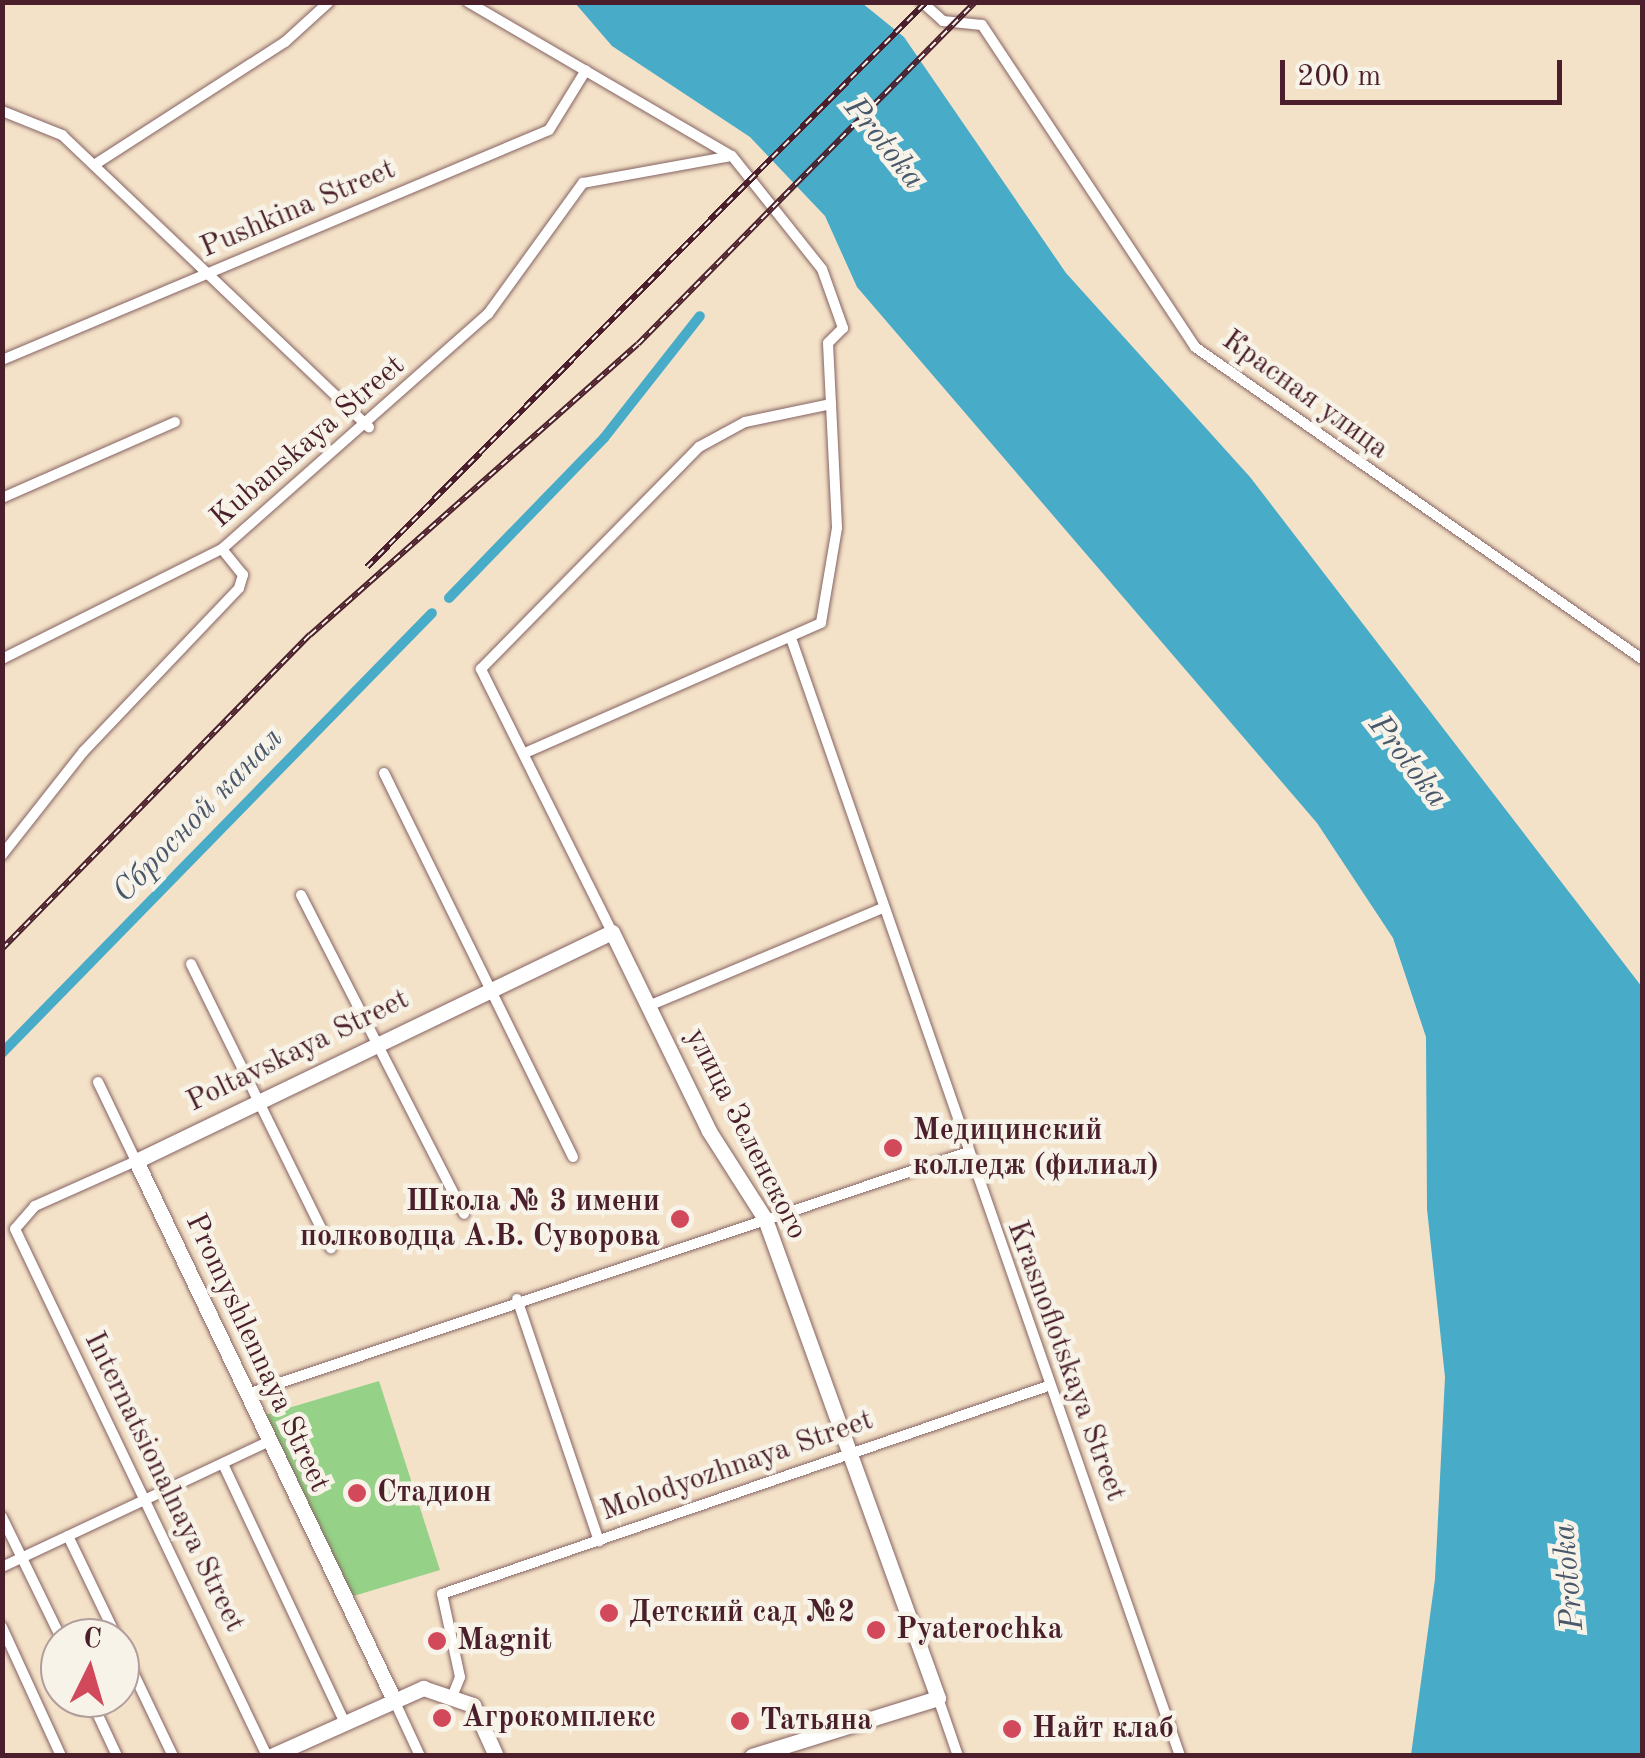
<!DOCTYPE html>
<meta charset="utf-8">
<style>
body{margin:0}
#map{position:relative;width:1645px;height:1758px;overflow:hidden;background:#f4e2c8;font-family:"Old Standard TT",serif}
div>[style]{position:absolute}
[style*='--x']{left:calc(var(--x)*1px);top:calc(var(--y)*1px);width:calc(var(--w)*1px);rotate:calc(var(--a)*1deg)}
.green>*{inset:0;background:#95d186}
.water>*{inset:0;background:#48abc8}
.canal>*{height:10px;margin:-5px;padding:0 5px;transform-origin:5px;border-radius:5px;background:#48abc8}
.roads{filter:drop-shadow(0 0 2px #866362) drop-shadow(0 0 2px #866362)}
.street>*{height:10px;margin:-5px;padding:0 5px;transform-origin:5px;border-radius:5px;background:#fff}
.secondary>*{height:15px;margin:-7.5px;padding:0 7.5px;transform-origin:7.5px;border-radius:7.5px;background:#fff}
.rail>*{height:6px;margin-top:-3px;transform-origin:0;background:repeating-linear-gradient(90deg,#f7f3e8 0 8px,#4a1f2b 0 16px);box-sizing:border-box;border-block:2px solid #4a1f2b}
.dots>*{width:28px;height:28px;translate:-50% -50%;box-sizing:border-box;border:5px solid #f7f3e8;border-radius:50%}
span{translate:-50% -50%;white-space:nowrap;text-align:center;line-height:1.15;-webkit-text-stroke:9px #f7f3e8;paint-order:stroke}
.street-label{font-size:30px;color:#4a1f2b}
.poi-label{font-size:30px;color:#4a1f2b;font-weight:700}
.left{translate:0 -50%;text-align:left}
.right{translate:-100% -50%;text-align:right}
.water-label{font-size:32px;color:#49576a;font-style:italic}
.frame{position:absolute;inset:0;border:5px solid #4a1f2b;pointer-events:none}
.north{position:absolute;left:40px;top:1618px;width:100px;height:100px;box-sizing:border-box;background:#f7f3e8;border:2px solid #b29e9c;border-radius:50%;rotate:5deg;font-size:28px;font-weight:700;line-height:40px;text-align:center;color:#4a1f2b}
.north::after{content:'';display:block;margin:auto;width:35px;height:45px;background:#d1495b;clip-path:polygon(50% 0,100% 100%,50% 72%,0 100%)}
.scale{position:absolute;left:1280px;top:60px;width:282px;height:45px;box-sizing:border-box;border:5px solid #4a1f2b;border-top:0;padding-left:12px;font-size:30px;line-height:35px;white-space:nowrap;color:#4a1f2b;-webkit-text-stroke:8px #f7f3e8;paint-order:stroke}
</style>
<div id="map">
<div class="green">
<i style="clip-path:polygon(379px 1381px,440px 1570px,347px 1598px,265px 1415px)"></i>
</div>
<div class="water">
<i style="clip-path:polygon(575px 3px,862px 3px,904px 37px,1066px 273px,1250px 477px,1642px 987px,1642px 1755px,1411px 1755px,1435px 1579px,1445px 1377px,1427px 1209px,1426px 1037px,1393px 938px,1317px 823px,857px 287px,825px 216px,750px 137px,612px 46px)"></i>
</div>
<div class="canal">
<i style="--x:449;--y:598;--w:223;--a:-45.9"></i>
<i style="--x:604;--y:438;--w:155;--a:-51.8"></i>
<i style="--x:2;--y:1053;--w:615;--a:-45.66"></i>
</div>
<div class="roads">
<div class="street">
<i style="--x:468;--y:2;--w:303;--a:30.3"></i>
<i style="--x:922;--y:2;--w:28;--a:42"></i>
<i style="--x:943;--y:21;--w:39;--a:6"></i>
<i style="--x:982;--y:25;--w:386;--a:56.5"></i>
<i style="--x:1195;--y:347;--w:545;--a:34.91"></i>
<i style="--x:2;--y:111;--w:65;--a:21.8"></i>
<i style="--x:62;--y:135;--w:424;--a:43.6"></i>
<i style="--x:94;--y:165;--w:227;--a:-32.8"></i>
<i style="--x:285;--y:42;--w:59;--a:-42.3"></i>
<i style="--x:2;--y:360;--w:593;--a:-22.81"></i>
<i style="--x:549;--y:130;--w:70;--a:-58.3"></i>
<i style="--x:2;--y:498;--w:189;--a:-23.7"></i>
<i style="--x:792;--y:641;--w:1181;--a:70.81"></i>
<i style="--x:2;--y:659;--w:246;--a:-26.6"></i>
<i style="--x:222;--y:549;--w:355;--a:-41.5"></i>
<i style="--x:488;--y:314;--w:162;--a:-54.1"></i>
<i style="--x:583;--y:183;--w:151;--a:-10.3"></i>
<i style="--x:732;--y:156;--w:144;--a:51.5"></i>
<i style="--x:822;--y:269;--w:63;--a:70.4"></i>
<i style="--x:843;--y:328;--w:21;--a:135"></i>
<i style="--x:828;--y:343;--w:185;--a:87.2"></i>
<i style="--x:837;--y:528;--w:96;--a:99.6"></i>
<i style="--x:821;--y:623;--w:323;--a:156.3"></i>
<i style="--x:384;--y:773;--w:428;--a:63.8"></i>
<i style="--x:2;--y:855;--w:131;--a:-51.8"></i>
<i style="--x:83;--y:752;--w:226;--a:-46.4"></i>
<i style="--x:239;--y:588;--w:14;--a:-73"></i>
<i style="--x:243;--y:575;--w:33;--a:-129"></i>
<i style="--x:301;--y:895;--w:358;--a:62.9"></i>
<i style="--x:612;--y:932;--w:294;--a:-116.5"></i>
<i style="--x:481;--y:669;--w:311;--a:-45.5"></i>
<i style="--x:699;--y:447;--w:52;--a:-28.5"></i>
<i style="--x:745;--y:422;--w:88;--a:-11.8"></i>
<i style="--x:191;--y:964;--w:317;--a:63.8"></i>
<i style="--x:651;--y:1005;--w:251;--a:-22.7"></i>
<i style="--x:98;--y:1082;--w:88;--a:64.3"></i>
<i style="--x:136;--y:1161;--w:111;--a:156"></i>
<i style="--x:35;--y:1206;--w:30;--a:131"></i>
<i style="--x:15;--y:1229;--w:584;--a:64.44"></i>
<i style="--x:517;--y:1299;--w:256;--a:71.3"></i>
<i style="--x:247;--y:1394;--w:757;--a:-18.55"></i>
<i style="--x:223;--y:1464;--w:284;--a:64.8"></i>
<i style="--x:2;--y:1517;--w:135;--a:64"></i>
<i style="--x:68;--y:1536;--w:113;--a:64.3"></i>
<i style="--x:2;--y:1567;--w:294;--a:-25.2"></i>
<i style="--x:2;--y:1627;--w:142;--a:65.4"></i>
<i style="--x:120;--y:1645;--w:123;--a:64.5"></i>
<i style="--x:454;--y:1692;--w:16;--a:-68"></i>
<i style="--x:460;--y:1677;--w:85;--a:-102.2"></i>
<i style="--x:442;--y:1594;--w:641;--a:-18.94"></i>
<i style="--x:90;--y:1698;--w:64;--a:65"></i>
<i style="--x:938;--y:1698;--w:61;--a:71"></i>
<i style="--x:394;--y:1700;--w:62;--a:65.1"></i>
</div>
<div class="secondary">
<i style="--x:394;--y:1700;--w:598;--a:-115.58"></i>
<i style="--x:136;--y:1161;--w:528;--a:-25.69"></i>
<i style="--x:612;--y:932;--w:221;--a:64"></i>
<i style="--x:709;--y:1131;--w:104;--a:57.5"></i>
<i style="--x:765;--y:1219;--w:509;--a:70.14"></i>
<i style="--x:938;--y:1698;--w:195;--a:162.7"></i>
<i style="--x:271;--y:1756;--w:167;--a:-24.1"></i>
<i style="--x:423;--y:1688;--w:53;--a:18.8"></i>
<i style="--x:473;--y:1705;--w:56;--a:65.7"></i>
</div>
</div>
<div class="rail">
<i style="--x:367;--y:567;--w:795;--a:-45.31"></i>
<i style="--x:2;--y:949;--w:440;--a:-45.6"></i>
<i style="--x:310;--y:635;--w:438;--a:-41.6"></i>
<i style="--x:638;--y:344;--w:480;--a:-45.4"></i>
</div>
<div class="dots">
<i style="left:893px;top:1148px;background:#d1495b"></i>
<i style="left:680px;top:1219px;background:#d1495b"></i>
<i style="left:357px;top:1493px;background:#d1495b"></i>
<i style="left:609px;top:1613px;background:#d1495b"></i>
<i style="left:876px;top:1630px;background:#d1495b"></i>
<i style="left:437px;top:1641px;background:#d1495b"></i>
<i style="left:442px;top:1718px;background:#d1495b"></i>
<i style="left:740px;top:1721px;background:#d1495b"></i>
<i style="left:1012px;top:1729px;background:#d1495b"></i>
</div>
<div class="street-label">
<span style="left:298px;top:209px;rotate:-23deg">Pushkina Street</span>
<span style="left:1305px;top:395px;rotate:36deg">Красная улица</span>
<span style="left:308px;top:442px;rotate:-41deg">Kubanskaya Street</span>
<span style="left:298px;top:1051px;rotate:-26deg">Poltavskaya Street</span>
<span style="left:746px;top:1134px;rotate:63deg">улица Зеленского</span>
<span style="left:257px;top:1353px;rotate:65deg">Promyshlennaya Street</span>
<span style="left:1066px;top:1361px;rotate:70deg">Krasnoflotskaya Street</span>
<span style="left:737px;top:1466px;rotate:-19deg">Molodyozhnaya Street</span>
<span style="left:164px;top:1482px;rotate:64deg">Internatsionalnaya Street</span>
</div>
<div class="poi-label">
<span class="left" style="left:913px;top:1148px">Медицинский<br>колледж (филиал)</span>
<span class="right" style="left:660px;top:1219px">Школа № 3 имени<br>полководца А.В. Суворова</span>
<span class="left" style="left:377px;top:1493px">Стадион</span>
<span class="left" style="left:629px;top:1613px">Детский сад №2</span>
<span class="left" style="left:896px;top:1630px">Pyaterochka</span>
<span class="left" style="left:457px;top:1641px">Magnit</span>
<span class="left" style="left:462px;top:1718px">Агрокомплекс</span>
<span class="left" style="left:760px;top:1721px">Татьяна</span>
<span class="left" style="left:1032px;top:1729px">Найт клаб</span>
</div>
<div class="water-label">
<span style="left:883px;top:144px;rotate:51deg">Protoka</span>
<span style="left:1407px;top:762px;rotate:52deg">Protoka</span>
<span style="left:199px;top:816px;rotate:-46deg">Сбросной канал</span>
<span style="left:1570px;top:1577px;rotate:-95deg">Protoka</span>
</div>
<div class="frame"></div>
<div class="north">С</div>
<div class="scale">200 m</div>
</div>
